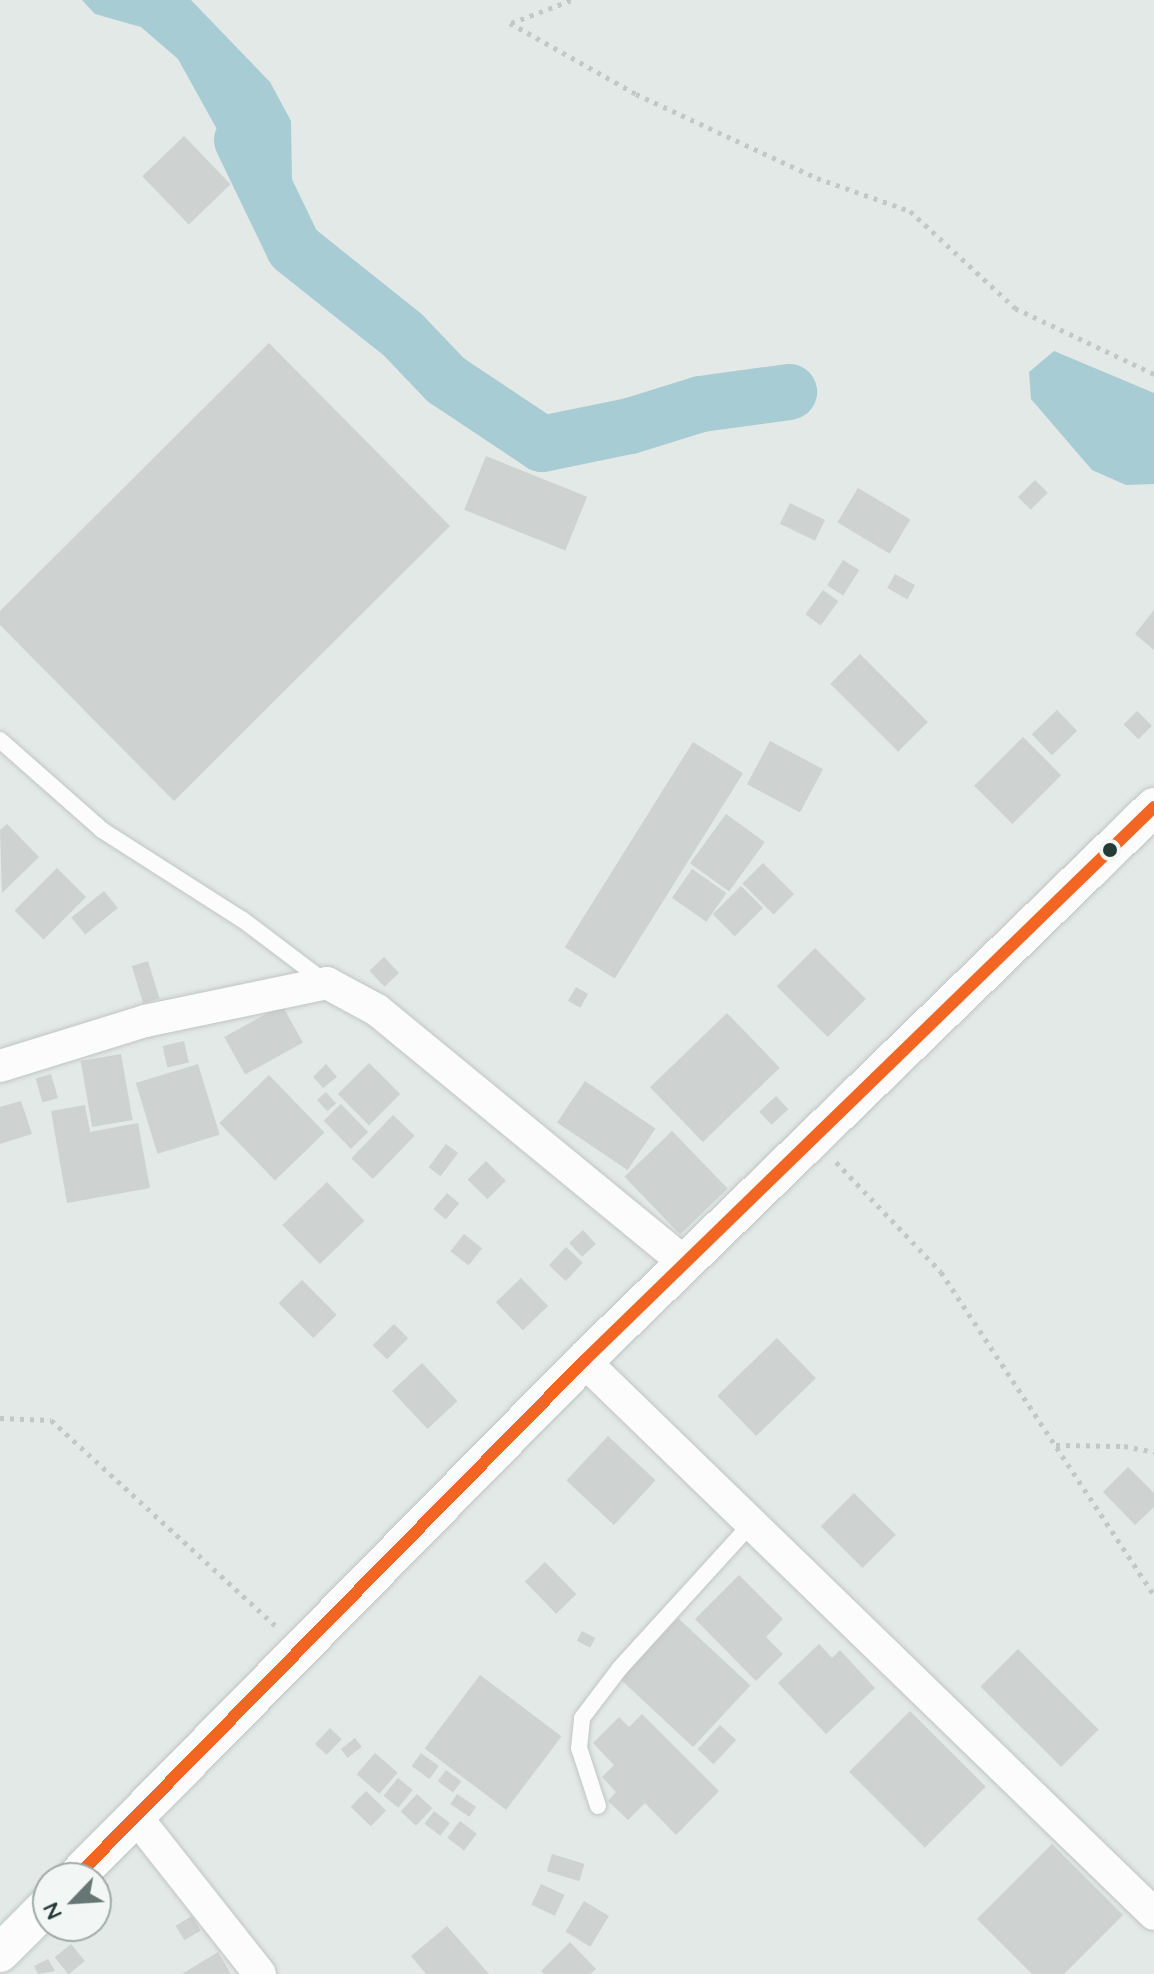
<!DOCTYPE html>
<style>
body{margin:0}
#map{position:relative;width:1154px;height:1974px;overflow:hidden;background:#e3e9e6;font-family:Quicksand,sans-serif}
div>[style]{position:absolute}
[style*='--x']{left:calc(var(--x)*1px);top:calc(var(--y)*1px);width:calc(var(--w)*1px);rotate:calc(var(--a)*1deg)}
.water>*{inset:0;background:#a7ccd4}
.river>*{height:56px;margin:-28px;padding:0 28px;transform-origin:28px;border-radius:28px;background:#a7ccd4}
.building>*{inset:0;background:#ced2d1;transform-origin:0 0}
.path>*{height:5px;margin-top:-2.5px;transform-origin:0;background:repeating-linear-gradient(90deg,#c0c9c5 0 4px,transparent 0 10px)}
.roads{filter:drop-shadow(0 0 2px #c0c5c3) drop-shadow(0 0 2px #c0c5c3)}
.service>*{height:16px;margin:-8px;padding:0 8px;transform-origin:8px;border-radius:8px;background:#fbfcfb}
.minor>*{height:32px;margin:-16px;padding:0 16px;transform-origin:16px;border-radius:16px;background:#fbfcfb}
.tertiary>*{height:38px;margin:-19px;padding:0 19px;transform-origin:19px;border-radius:19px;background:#fbfcfb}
.bus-1>*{height:12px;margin:-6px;padding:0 6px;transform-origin:6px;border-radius:6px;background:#f26522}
.dots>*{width:22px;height:22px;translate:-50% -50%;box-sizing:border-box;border:4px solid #f2f7f5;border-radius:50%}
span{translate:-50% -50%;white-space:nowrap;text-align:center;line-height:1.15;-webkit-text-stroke:8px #f2f7f5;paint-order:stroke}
.north{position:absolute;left:32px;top:1862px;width:80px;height:80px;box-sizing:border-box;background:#f2f7f5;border:2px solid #9faba8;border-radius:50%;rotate:245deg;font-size:22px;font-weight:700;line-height:32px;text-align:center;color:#233a35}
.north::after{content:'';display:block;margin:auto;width:28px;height:36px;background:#667773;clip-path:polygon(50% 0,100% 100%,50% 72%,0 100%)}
</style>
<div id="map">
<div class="water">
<i style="clip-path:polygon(82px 0,191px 0,270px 82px,291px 121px,292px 180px,272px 209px,259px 205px,178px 59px,141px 27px,95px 14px)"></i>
<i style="clip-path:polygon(1054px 351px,1154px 393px,1154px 484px,1126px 485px,1092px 470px,1031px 399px,1029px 372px)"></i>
</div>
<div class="river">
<i style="--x:242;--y:140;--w:120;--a:64.3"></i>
<i style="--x:294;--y:248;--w:139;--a:38.6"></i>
<i style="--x:403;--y:335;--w:62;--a:46.3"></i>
<i style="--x:446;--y:380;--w:115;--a:33.7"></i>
<i style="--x:542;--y:444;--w:90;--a:-11.6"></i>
<i style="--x:630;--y:426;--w:74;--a:-17.2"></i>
<i style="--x:701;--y:404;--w:89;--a:-7.8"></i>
</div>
<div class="building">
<i style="left:184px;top:136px;width:67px;height:58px;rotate:46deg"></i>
<i style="clip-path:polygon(269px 343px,450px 526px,174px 801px,0 625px,0 611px)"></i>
<i style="left:486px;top:456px;width:109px;height:58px;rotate:22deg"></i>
<i style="left:1035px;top:480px;width:18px;height:24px;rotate:45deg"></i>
<i style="left:858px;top:488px;width:61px;height:40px;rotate:31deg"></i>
<i style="left:790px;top:503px;width:39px;height:23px;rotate:26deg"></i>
<i style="left:843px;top:560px;width:19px;height:30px;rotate:32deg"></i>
<i style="left:895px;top:574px;width:23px;height:16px;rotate:29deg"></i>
<i style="left:823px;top:590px;width:19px;height:30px;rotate:36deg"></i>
<i style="clip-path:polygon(1154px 610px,1154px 650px,1135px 634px)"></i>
<i style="left:860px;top:654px;width:96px;height:42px;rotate:45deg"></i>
<i style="left:1057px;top:710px;width:29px;height:35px;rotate:46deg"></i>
<i style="left:1137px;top:711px;width:21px;height:19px;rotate:45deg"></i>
<i style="left:1023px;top:737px;width:54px;height:69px;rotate:45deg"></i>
<i style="left:770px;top:741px;width:60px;height:49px;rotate:28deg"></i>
<i style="left:693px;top:742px;width:59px;height:242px;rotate:32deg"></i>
<i style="left:726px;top:814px;width:48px;height:61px;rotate:36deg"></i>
<i style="clip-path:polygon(7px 824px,39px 857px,2px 893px,0 830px)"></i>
<i style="left:763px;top:863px;width:44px;height:29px;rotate:45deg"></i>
<i style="left:57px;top:868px;width:41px;height:60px;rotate:45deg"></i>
<i style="left:692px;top:869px;width:42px;height:35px;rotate:35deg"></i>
<i style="left:741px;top:886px;width:31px;height:40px;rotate:45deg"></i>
<i style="left:104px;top:891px;width:22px;height:42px;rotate:51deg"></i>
<i style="left:815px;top:948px;width:72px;height:54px;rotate:45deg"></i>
<i style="left:384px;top:957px;width:22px;height:20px;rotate:47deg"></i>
<i style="left:148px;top:961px;width:39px;height:17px;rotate:73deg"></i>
<i style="left:576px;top:987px;width:14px;height:16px;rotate:30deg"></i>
<i style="left:282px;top:1005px;width:43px;height:66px;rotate:61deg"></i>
<i style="left:727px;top:1013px;width:76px;height:107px;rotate:46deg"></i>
<i style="left:184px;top:1041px;width:22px;height:22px;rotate:77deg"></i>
<i style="left:121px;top:1054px;width:67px;height:41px;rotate:80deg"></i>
<i style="left:369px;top:1063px;width:44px;height:44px;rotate:45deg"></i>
<i style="left:198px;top:1064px;width:74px;height:65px;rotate:73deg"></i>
<i style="clip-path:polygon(326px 1064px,337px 1077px,323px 1088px,313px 1077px)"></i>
<i style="left:51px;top:1074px;width:25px;height:16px;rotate:74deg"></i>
<i style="left:269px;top:1075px;width:80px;height:69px;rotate:46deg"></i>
<i style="left:585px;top:1081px;width:85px;height:50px;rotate:34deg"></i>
<i style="left:326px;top:1092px;width:15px;height:12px;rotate:48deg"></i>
<i style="left:776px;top:1096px;width:18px;height:23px;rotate:47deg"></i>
<i style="clip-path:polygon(21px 1101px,32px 1134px,0 1144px,0 1107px)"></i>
<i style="left:341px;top:1104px;width:39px;height:24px;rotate:46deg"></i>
<i style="clip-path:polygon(85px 1105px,90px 1132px,138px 1123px,150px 1188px,67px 1203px,51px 1111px)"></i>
<i style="left:393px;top:1115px;width:30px;height:60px;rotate:44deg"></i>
<i style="left:672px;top:1131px;width:80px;height:66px;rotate:46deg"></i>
<i style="left:446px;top:1144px;width:15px;height:29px;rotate:37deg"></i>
<i style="left:486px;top:1161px;width:28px;height:26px;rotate:45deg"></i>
<i style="left:327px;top:1182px;width:54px;height:62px;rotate:46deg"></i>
<i style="left:447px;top:1193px;width:16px;height:21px;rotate:40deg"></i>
<i style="left:583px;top:1230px;width:19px;height:19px;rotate:47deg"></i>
<i style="left:464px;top:1234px;width:23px;height:22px;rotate:38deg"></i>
<i style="left:566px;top:1247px;width:23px;height:25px;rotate:43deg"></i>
<i style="left:521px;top:1278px;width:39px;height:35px;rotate:46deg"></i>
<i style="left:302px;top:1280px;width:49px;height:33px;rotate:45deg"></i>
<i style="left:394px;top:1324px;width:20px;height:30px;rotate:45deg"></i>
<i style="left:777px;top:1338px;width:56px;height:83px;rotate:46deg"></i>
<i style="left:422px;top:1363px;width:52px;height:41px;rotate:47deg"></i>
<i style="left:608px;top:1436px;width:65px;height:61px;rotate:43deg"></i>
<i style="clip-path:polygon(1128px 1467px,1154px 1493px,1154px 1507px,1135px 1525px,1103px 1492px)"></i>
<i style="left:854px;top:1493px;width:59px;height:47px;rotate:45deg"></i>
<i style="left:545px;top:1562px;width:45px;height:28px;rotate:46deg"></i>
<i style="clip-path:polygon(739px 1575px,783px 1619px,766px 1637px,783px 1654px,756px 1681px,695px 1619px)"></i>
<i style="left:678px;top:1618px;width:99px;height:84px;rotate:43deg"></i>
<i style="left:582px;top:1631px;width:15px;height:11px;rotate:28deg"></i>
<i style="clip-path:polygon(819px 1644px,832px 1658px,840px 1650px,875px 1688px,826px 1734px,778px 1683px)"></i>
<i style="left:1018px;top:1649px;width:114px;height:53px;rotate:45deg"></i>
<i style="left:480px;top:1675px;width:102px;height:92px;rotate:37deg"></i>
<i style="left:910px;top:1711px;width:107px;height:86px;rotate:45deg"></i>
<i style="clip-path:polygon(642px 1714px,719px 1791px,676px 1835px,645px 1803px,628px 1820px,608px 1801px,616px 1792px,602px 1777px,614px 1765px,593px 1743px,619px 1717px,629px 1727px)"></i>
<i style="left:720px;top:1725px;width:22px;height:33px;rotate:43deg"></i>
<i style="left:330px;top:1728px;width:16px;height:22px;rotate:43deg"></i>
<i style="left:355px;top:1738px;width:11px;height:18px;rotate:52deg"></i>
<i style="left:375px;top:1753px;width:30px;height:28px;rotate:41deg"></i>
<i style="left:421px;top:1753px;width:22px;height:16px;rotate:36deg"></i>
<i style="left:446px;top:1770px;width:19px;height:14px;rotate:36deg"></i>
<i style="left:398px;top:1778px;width:19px;height:23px;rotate:39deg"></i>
<i style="left:366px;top:1791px;width:28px;height:22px;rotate:44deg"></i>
<i style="left:417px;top:1794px;width:21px;height:24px;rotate:43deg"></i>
<i style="left:457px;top:1794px;width:23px;height:12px;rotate:34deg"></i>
<i style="left:434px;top:1811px;width:20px;height:16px;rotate:37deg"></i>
<i style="left:460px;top:1821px;width:21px;height:21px;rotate:37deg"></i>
<i style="clip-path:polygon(1052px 1844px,1123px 1915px,1064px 1974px,1032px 1974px,977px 1919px)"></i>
<i style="left:552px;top:1854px;width:34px;height:18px;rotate:17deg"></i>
<i style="left:541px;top:1884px;width:26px;height:23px;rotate:25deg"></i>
<i style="left:584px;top:1901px;width:29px;height:36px;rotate:31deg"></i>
<i style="left:192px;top:1916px;width:17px;height:19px;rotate:59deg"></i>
<i style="clip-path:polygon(447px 1926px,489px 1974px,426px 1974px,411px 1956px)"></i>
<i style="clip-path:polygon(570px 1942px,596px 1969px,590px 1974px,544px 1974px,541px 1971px)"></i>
<i style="left:71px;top:1944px;width:22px;height:21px;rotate:51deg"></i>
<i style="clip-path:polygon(218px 1952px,231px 1974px,182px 1974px)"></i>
<i style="clip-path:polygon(48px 1959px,55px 1971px,38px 1974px,34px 1966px)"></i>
</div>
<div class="path">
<i style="--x:510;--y:23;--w:145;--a:29.4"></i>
<i style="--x:636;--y:94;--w:200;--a:24.9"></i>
<i style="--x:817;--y:178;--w:99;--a:19.5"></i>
<i style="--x:910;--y:211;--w:143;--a:42.7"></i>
<i style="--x:1015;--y:308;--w:154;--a:25.4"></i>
<i style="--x:511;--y:23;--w:65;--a:-20.7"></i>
<i style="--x:836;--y:1162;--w:152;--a:46.3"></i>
<i style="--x:941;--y:1272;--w:387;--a:56.6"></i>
<i style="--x:0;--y:1418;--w:51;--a:2.2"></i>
<i style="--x:51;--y:1420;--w:304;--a:42.5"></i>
<i style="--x:1056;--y:1445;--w:68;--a:0.8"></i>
<i style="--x:1124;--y:1446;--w:31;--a:11"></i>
</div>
<div class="roads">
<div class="service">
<i style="--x:0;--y:740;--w:136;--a:41.4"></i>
<i style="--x:102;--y:830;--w:167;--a:32.6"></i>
<i style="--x:243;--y:920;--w:103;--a:37.1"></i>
<i style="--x:598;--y:1806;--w:61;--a:-108.1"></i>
<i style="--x:579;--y:1748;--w:30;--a:-84"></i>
<i style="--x:582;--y:1718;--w:63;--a:-52.8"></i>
<i style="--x:620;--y:1668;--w:195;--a:-47.7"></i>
</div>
<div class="minor">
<i style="--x:0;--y:1066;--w:152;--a:-17.2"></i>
<i style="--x:145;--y:1021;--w:186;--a:-11.8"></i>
<i style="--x:327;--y:983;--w:57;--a:28.4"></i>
<i style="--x:377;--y:1010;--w:399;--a:39.4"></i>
<i style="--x:584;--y:1361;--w:794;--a:44.13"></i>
<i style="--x:136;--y:1817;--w:200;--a:51.7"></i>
</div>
<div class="tertiary">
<i style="--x:75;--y:1878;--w:726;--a:-45.45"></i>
<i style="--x:584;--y:1361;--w:795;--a:-44.18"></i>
<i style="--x:0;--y:1953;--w:68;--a:-45"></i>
</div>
</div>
<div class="bus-1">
<i style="--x:75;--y:1878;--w:726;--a:-45.45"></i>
<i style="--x:584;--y:1361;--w:795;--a:-44.18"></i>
</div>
<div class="dots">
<i style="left:1110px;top:850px;background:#233a35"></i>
</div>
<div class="north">N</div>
</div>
